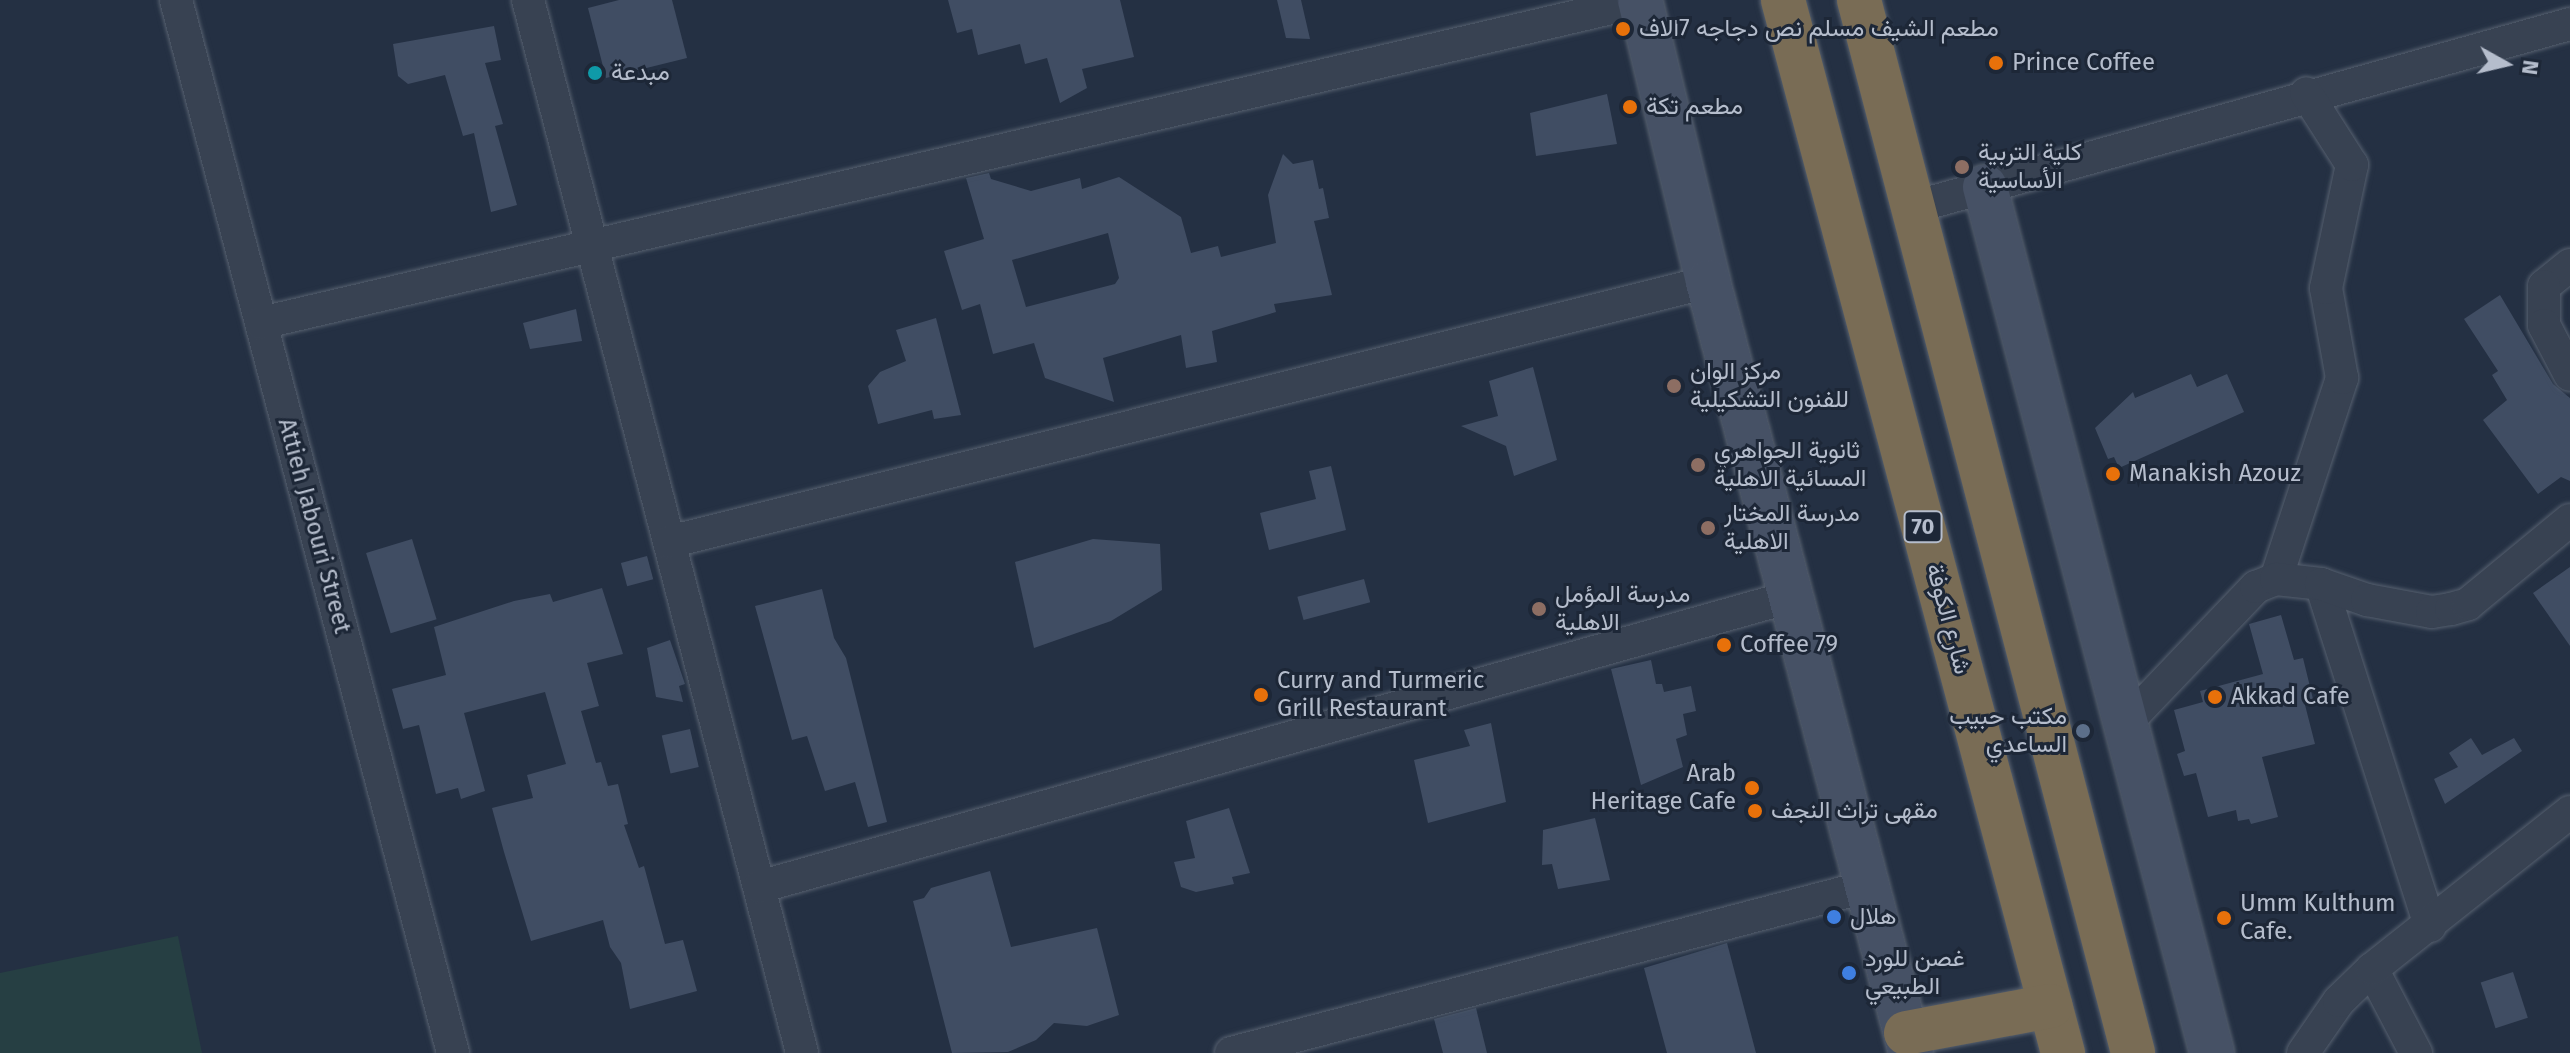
<!DOCTYPE html>
<meta charset="utf-8">
<style>
body{margin:0}
#map{position:relative;width:2570px;height:1053px;overflow:hidden;background:#243043;font-family:"Fira Sans",Vazirmatn,sans-serif}
div>[style]{position:absolute}
[style*='--x']{left:calc(var(--x)*1px);top:calc(var(--y)*1px);width:calc(var(--w)*1px);rotate:calc(var(--a)*1deg)}
.green>*{inset:0;background:#263f43}
.building>*{inset:0;background:#404d63;transform-origin:0 0}
.roads{filter:drop-shadow(0 0 2px #56606f) drop-shadow(0 0 2px #56606f)}
.street>*{height:32px;margin:-16px;padding:0 16px;transform-origin:16px;border-radius:16px;background:#384252}
.secondary>*{height:44px;margin:-22px;padding:0 22px;transform-origin:22px;border-radius:22px;background:#465165}
.highway>*{height:44px;margin:-22px;padding:0 22px;transform-origin:22px;border-radius:22px;background:#796c55}
.dots>*{width:22px;height:22px;translate:-50% -50%;box-sizing:border-box;border:4px solid #1d2737;border-radius:50%}
span{translate:-50% -50%;white-space:nowrap;text-align:center;line-height:1.15;-webkit-text-stroke:6px #1d2737;paint-order:stroke}
.shield-label span{padding:2px 6px;background:#1d2737;border:2px solid;border-radius:6px;-webkit-text-stroke-width:0}
.shield-label{font-size:22px;color:#b5bdcc;font-weight:700}
.poi-label{font-size:24px;color:#b5bdcc}
.left{translate:0 -50%;text-align:left}
.right{translate:-100% -50%;text-align:right}
.street-label{font-size:24px;color:#b5bdcc}
.north{position:absolute;left:2466px;top:24px;width:80px;height:80px;-webkit-text-stroke:6px #1d2737;paint-order:stroke;rotate:98deg;font-size:22px;font-weight:700;line-height:32px;text-align:center;color:#b5bdcc}
.north::after{content:'';display:block;margin:auto;width:28px;height:36px;background:#b5bdcc;clip-path:polygon(50% 0,100% 100%,50% 72%,0 100%)}
</style>
<div id="map">
<div class="green">
<i style="clip-path:polygon(178px 936px,202px 1053px,0 1053px,0 973px)"></i>
</div>
<div class="building">
<i style="clip-path:polygon(619px 0,672px 0,687px 58px,606px 78px,588px 8px)"></i>
<i style="clip-path:polygon(948px 0,1120px 0,1134px 57px,1082px 69px,1087px 88px,1060px 103px,1047px 58px,1025px 64px,1020px 44px,978px 55px,972px 29px,957px 33px)"></i>
<i style="clip-path:polygon(1277px 0,1301px 0,1310px 39px,1286px 38px)"></i>
<i style="clip-path:polygon(494px 26px,501px 60px,485px 63px,503px 124px,495px 126px,517px 205px,491px 212px,474px 133px,463px 136px,445px 75px,408px 84px,398px 76px,393px 44px)"></i>
<i style="clip-path:polygon(1607px 94px,1617px 144px,1536px 156px,1530px 113px)"></i>
<i style="clip-path:polygon(evenodd,1283px 154px,1293px 164px,1313px 160px,1319px 189px,1323px 188px,1329px 218px,1314px 221px,1332px 295px,1274px 304px,1276px 312px,1212px 331px,1217px 362px,1186px 368px,1181px 335px,1103px 358px,1114px 402px,1045px 378px,1034px 343px,993px 354px,980px 304px,962px 310px,944px 251px,984px 239px,966px 178px,989px 173px,991px 179px,1031px 191px,1080px 178px,1082px 189px,1119px 177px,1181px 217px,1191px 253px,1218px 246px,1221px 257px,1276px 243px,1268px 195px,1283px 154px,1108px 233px,1119px 278px,1115px 284px,1026px 307px,1012px 260px,1108px 233px)"></i>
<i style="clip-path:polygon(2500px 295px,2553px 384px,2570px 398px,2570px 481px,2561px 477px,2538px 494px,2483px 420px,2507px 400px,2492px 375px,2498px 371px,2464px 319px)"></i>
<i style="clip-path:polygon(576px 309px,582px 341px,530px 349px,523px 323px)"></i>
<i style="clip-path:polygon(936px 318px,961px 415px,934px 419px,932px 410px,878px 424px,868px 386px,880px 372px,906px 361px,896px 330px)"></i>
<i style="clip-path:polygon(1533px 367px,1557px 460px,1514px 476px,1506px 446px,1461px 426px,1498px 416px,1489px 381px)"></i>
<i style="clip-path:polygon(2191px 374px,2197px 387px,2227px 374px,2244px 412px,2119px 468px,2114px 457px,2108px 459px,2095px 428px,2133px 392px,2135px 398px)"></i>
<i style="clip-path:polygon(1331px 466px,1346px 530px,1269px 550px,1260px 513px,1316px 499px,1309px 471px)"></i>
<i style="left:412px;top:539px;width:84px;height:48px;rotate:73deg"></i>
<i style="clip-path:polygon(1093px 539px,1160px 544px,1162px 590px,1111px 621px,1034px 648px,1015px 562px)"></i>
<i style="left:647px;top:556px;width:24px;height:27px;rotate:75deg"></i>
<i style="clip-path:polygon(2570px 567px,2570px 646px,2533px 593px)"></i>
<i style="left:1364px;top:579px;width:24px;height:69px;rotate:75deg"></i>
<i style="clip-path:polygon(602px 588px,623px 654px,587px 663px,599px 706px,581px 711px,596px 763px,601px 762px,608px 786px,618px 784px,628px 824px,624px 825px,639px 868px,644px 866px,665px 944px,683px 940px,697px 991px,630px 1009px,621px 963px,610px 947px,603px 920px,531px 941px,504px 852px,492px 808px,533px 798px,527px 775px,566px 764px,545px 692px,464px 713px,485px 791px,461px 799px,458px 788px,436px 794px,419px 725px,403px 729px,392px 689px,446px 675px,434px 627px,514px 601px,550px 594px,553px 602px)"></i>
<i style="clip-path:polygon(822px 589px,834px 638px,846px 658px,887px 822px,868px 827px,855px 782px,825px 791px,807px 736px,792px 740px,755px 606px)"></i>
<i style="clip-path:polygon(2281px 615px,2294px 660px,2303px 658px,2313px 699px,2304px 701px,2315px 744px,2262px 757px,2278px 817px,2251px 824px,2249px 819px,2238px 821px,2236px 810px,2208px 817px,2196px 773px,2184px 776px,2177px 754px,2185px 751px,2174px 710px,2203px 702px,2200px 691px,2263px 674px,2249px 624px)"></i>
<i style="clip-path:polygon(670px 640px,685px 684px,679px 686px,683px 702px,656px 697px,647px 648px)"></i>
<i style="clip-path:polygon(1651px 660px,1656px 684px,1662px 684px,1664px 692px,1691px 686px,1696px 711px,1683px 714px,1687px 735px,1676px 739px,1683px 767px,1641px 785px,1611px 669px)"></i>
<i style="clip-path:polygon(1491px 723px,1506px 802px,1428px 823px,1414px 760px,1470px 746px,1464px 730px)"></i>
<i style="left:690px;top:729px;width:39px;height:29px;rotate:77deg"></i>
<i style="clip-path:polygon(2471px 738px,2482px 755px,2514px 738px,2522px 751px,2445px 804px,2434px 779px,2458px 767px,2449px 753px)"></i>
<i style="clip-path:polygon(1229px 808px,1250px 873px,1232px 877px,1234px 884px,1196px 892px,1181px 887px,1174px 862px,1195px 858px,1186px 821px)"></i>
<i style="clip-path:polygon(1595px 818px,1610px 880px,1558px 889px,1552px 864px,1542px 865px,1543px 830px)"></i>
<i style="clip-path:polygon(990px 871px,1011px 947px,1097px 928px,1119px 1015px,1087px 1026px,1054px 1023px,1036px 1040px,1008px 1052px,952px 1053px,913px 901px,924px 898px,931px 888px)"></i>
<i style="clip-path:polygon(1727px 943px,1756px 1053px,1667px 1053px,1644px 968px)"></i>
<i style="left:2513px;top:972px;width:48px;height:34px;rotate:72deg"></i>
<i style="clip-path:polygon(1476px 1008px,1487px 1053px,1443px 1053px,1434px 1019px)"></i>
</div>
<div class="roads">
<div class="street">
<i style="--x:176;--y:0;--w:1089;--a:75.26"></i>
<i style="--x:528;--y:0;--w:1088;--a:75.41"></i>
<i style="--x:1914;--y:207;--w:681;--a:-15.59"></i>
<i style="--x:2570;--y:265;--w:33;--a:141"></i>
<i style="--x:2544;--y:286;--w:39;--a:90"></i>
<i style="--x:2544;--y:325;--w:56;--a:62.5"></i>
<i style="--x:261;--y:323;--w:1417;--a:-13.13"></i>
<i style="--x:669;--y:542;--w:1071;--a:-14.05"></i>
<i style="--x:2276;--y:579;--w:212;--a:-71.8"></i>
<i style="--x:2342;--y:378;--w:91;--a:-100.1"></i>
<i style="--x:2326;--y:288;--w:126;--a:-78.1"></i>
<i style="--x:2352;--y:165;--w:85;--a:-122.6"></i>
<i style="--x:2321;--y:584;--w:359;--a:72.3"></i>
<i style="--x:2125;--y:724;--w:190;--a:-46.3"></i>
<i style="--x:2256;--y:587;--w:22;--a:-22"></i>
<i style="--x:2276;--y:579;--w:45;--a:6.3"></i>
<i style="--x:2321;--y:584;--w:49;--a:19.2"></i>
<i style="--x:2367;--y:600;--w:66;--a:10.5"></i>
<i style="--x:2432;--y:612;--w:19;--a:-9"></i>
<i style="--x:2451;--y:609;--w:18;--a:-16"></i>
<i style="--x:2468;--y:604;--w:132;--a:-39.5"></i>
<i style="--x:759;--y:887;--w:1071;--a:-15.71"></i>
<i style="--x:2372;--y:969;--w:95;--a:62.4"></i>
<i style="--x:1231;--y:1053;--w:655;--a:-14.67"></i>
<i style="--x:2303;--y:1053;--w:63;--a:-55.3"></i>
<i style="--x:2339;--y:1001;--w:46;--a:-44.1"></i>
<i style="--x:2372;--y:969;--w:253;--a:-38.4"></i>
</div>
<div class="secondary">
<i style="--x:1640;--y:0;--w:290;--a:76.4"></i>
<i style="--x:1708;--y:282;--w:797;--a:75.25"></i>
<i style="--x:1985;--y:187;--w:895;--a:75.31"></i>
</div>
<div class="highway">
<i style="--x:1783;--y:0;--w:1090;--a:75.11"></i>
<i style="--x:1859;--y:0;--w:1088;--a:75.41"></i>
<i style="--x:1906;--y:1033;--w:147;--a:-10.6"></i>
</div>
</div>
<div class="dots">
<i style="left:1623px;top:29px;background:#e8710a"></i>
<i style="left:1996px;top:63px;background:#e8710a"></i>
<i style="left:595px;top:73px;background:#0f9aa8"></i>
<i style="left:1630px;top:107px;background:#e8710a"></i>
<i style="left:1962px;top:167px;background:#8d6e63"></i>
<i style="left:1674px;top:386px;background:#8d6e63"></i>
<i style="left:1698px;top:465px;background:#8d6e63"></i>
<i style="left:2113px;top:474px;background:#e8710a"></i>
<i style="left:1708px;top:528px;background:#8d6e63"></i>
<i style="left:1539px;top:609px;background:#8d6e63"></i>
<i style="left:1724px;top:645px;background:#e8710a"></i>
<i style="left:1261px;top:695px;background:#e8710a"></i>
<i style="left:2215px;top:697px;background:#e8710a"></i>
<i style="left:2083px;top:731px;background:#5c6f8a"></i>
<i style="left:1752px;top:788px;background:#e8710a"></i>
<i style="left:1755px;top:811px;background:#e8710a"></i>
<i style="left:1834px;top:917px;background:#3f7fe0"></i>
<i style="left:2224px;top:918px;background:#e8710a"></i>
<i style="left:1849px;top:973px;background:#3f7fe0"></i>
</div>
<div class="shield-label">
<span style="left:1923px;top:527px">70</span>
</div>
<div class="poi-label">
<span class="left" style="left:1639px;top:29px">مطعم الشيف مسلم نص دجاجه 7الاف</span>
<span class="left" style="left:2012px;top:63px">Prince Coffee</span>
<span class="left" style="left:611px;top:73px">مبدعة</span>
<span class="left" style="left:1646px;top:107px">مطعم تكة</span>
<span class="left" style="left:1978px;top:167px">كلية التربية<br>الأساسية</span>
<span class="left" style="left:1690px;top:386px">مركز الوان<br>للفنون التشكيلية</span>
<span class="left" style="left:1714px;top:465px">ثانوية الجواهري<br>المسائية الاهلية</span>
<span class="left" style="left:2129px;top:474px">Manakish Azouz</span>
<span class="left" style="left:1724px;top:528px">مدرسة المختار<br>الاهلية</span>
<span class="left" style="left:1555px;top:609px">مدرسة المؤمل<br>الاهلية</span>
<span class="left" style="left:1740px;top:645px">Coffee 79</span>
<span class="left" style="left:1277px;top:695px">Curry and Turmeric<br>Grill Restaurant</span>
<span class="left" style="left:2231px;top:697px">Akkad Cafe</span>
<span class="right" style="left:2067px;top:731px">مكتب حبيب<br>الساعدي</span>
<span class="right" style="left:1736px;top:788px">Arab<br>Heritage Cafe</span>
<span class="left" style="left:1771px;top:811px">مقهى تراث النجف</span>
<span class="left" style="left:2240px;top:918px">Umm Kulthum<br>Cafe.</span>
<span class="left" style="left:1850px;top:917px">هلال</span>
<span class="left" style="left:1865px;top:973px">غصن للورد<br>الطبيعي</span>
</div>
<div class="street-label">
<span style="left:314px;top:526px;rotate:75deg">Attieh Jabouri Street</span>
<span style="left:1948px;top:619px;rotate:75deg">شارع الكوفة</span>
</div>
<div class="north">N</div>
</div>
